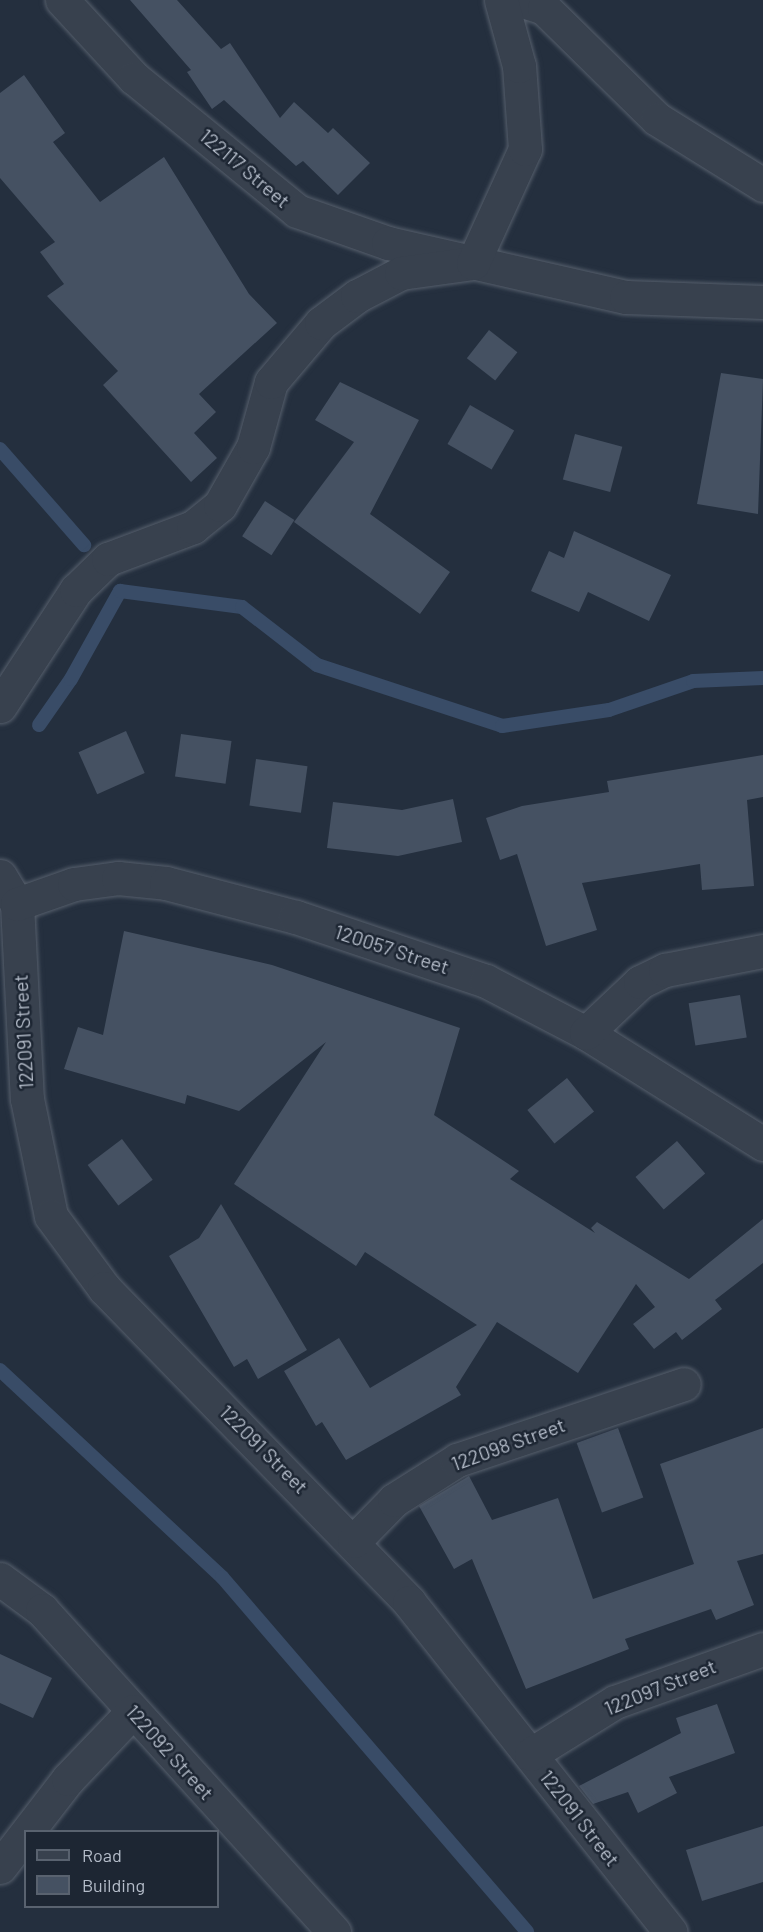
<!DOCTYPE html>
<style>
body{margin:0}
#map{position:relative;width:763px;height:1932px;overflow:hidden;background:#242f3e;font-family:Barlow,sans-serif}
div>[style]{position:absolute}
[style*='--x']{left:calc(var(--x)*1px);top:calc(var(--y)*1px);width:calc(var(--w)*1px);rotate:calc(var(--a)*1deg)}
.stream>*{height:14px;margin:-7px;padding:0 7px;transform-origin:7px;border-radius:7px;background:#394c67}
.building>*{inset:0;background:#455162;transform-origin:0 0}
.roads{filter:drop-shadow(0 0 2px #565f6c) drop-shadow(0 0 2px #565f6c)}
.street>*{height:33px;margin:-16.5px;padding:0 16.5px;transform-origin:16.5px;border-radius:16.5px;background:#38414e}
span{translate:-50% -50%;white-space:nowrap;text-align:center;line-height:1.15;-webkit-text-stroke:5px #1d2633;paint-order:stroke}
.street-label{font-size:20px;color:#b4bcc9}
.legend{position:absolute;left:24px;top:1830px;width:195px;height:78px;box-sizing:border-box;background:#1d2633;border:2px solid #59626f;margin:0;padding:8px 10px;list-style:none;font-size:18px;color:#b4bcc9}
.legend li{display:flex;align-items:center;gap:12px;height:30px}
.legend b{width:30px;border:2px solid #59626f}
</style>
<div id="map">
<div class="stream">
<i style="--x:0;--y:449;--w:128;--a:48.8"></i>
<i style="--x:39;--y:725;--w:56;--a:-55.2"></i>
<i style="--x:71;--y:679;--w:101;--a:-60.9"></i>
<i style="--x:120;--y:591;--w:123;--a:7.5"></i>
<i style="--x:242;--y:607;--w:95;--a:37.7"></i>
<i style="--x:317;--y:665;--w:195;--a:18.2"></i>
<i style="--x:502;--y:726;--w:108;--a:-8.5"></i>
<i style="--x:609;--y:710;--w:89;--a:-19"></i>
<i style="--x:693;--y:681;--w:70;--a:-2.5"></i>
<i style="--x:0;--y:1370;--w:304;--a:43"></i>
<i style="--x:222;--y:1577;--w:468;--a:49.3"></i>
</div>
<div class="building">
<i style="clip-path:polygon(130px 0,177px 0,221px 49px,230px 43px,280px 118px,294px 102px,328px 133px,333px 128px,370px 163px,338px 195px,303px 161px,296px 166px,224px 100px,212px 109px,187px 72px,191px 70px)"></i>
<i style="clip-path:polygon(24px 75px,65px 133px,53px 142px,100px 202px,164px 157px,249px 294px,277px 323px,199px 394px,216px 412px,194px 433px,217px 458px,191px 482px,103px 385px,118px 371px,47px 296px,64px 284px,40px 252px,55px 242px,0 178px,0 93px)"></i>
<i style="left:489px;top:330px;width:36px;height:36px;rotate:38deg"></i>
<i style="clip-path:polygon(721px 373px,763px 379px,758px 514px,697px 504px)"></i>
<i style="clip-path:polygon(340px 382px,419px 420px,370px 514px,450px 572px,420px 614px,294px 522px,354px 442px,315px 420px)"></i>
<i style="left:470px;top:405px;width:51px;height:45px;rotate:30deg"></i>
<i style="left:575px;top:434px;width:49px;height:47px;rotate:15deg"></i>
<i style="left:265px;top:501px;width:35px;height:42px;rotate:33deg"></i>
<i style="clip-path:polygon(574px 531px,671px 575px,649px 621px,588px 592px,579px 612px,531px 591px,549px 551px,564px 558px)"></i>
<i style="left:126px;top:731px;width:46px;height:52px;rotate:66deg"></i>
<i style="left:181px;top:734px;width:51px;height:43px;rotate:8deg"></i>
<i style="clip-path:polygon(763px 755px,763px 797px,747px 800px,754px 886px,702px 890px,700px 864px,582px 883px,597px 930px,546px 946px,517px 854px,500px 860px,486px 818px,522px 806px,609px 792px,607px 781px)"></i>
<i style="left:256px;top:759px;width:52px;height:47px;rotate:8deg"></i>
<i style="clip-path:polygon(453px 799px,462px 842px,398px 856px,327px 848px,333px 802px,402px 810px)"></i>
<i style="clip-path:polygon(124px 931px,272px 965px,460px 1028px,434px 1115px,519px 1171px,510px 1179px,595px 1233px,591px 1228px,597px 1222px,689px 1279px,763px 1219px,763px 1263px,715px 1300px,722px 1309px,682px 1340px,676px 1332px,654px 1349px,633px 1324px,655px 1307px,636px 1284px,578px 1373px,497px 1322px,456px 1387px,461px 1395px,346px 1460px,322px 1422px,316px 1426px,284px 1371px,339px 1338px,370px 1388px,477px 1325px,365px 1252px,356px 1266px,234px 1184px,326px 1042px,239px 1111px,187px 1095px,185px 1104px,64px 1069px,78px 1027px,103px 1035px)"></i>
<i style="left:740px;top:995px;width:43px;height:52px;rotate:81deg"></i>
<i style="left:567px;top:1078px;width:43px;height:51px;rotate:51deg"></i>
<i style="left:122px;top:1139px;width:51px;height:43px;rotate:53deg"></i>
<i style="left:677px;top:1141px;width:43px;height:55px;rotate:49deg"></i>
<i style="clip-path:polygon(221px 1204px,307px 1350px,258px 1379px,247px 1359px,234px 1367px,169px 1256px,199px 1238px)"></i>
<i style="left:618px;top:1428px;width:74px;height:44px;rotate:70deg"></i>
<i style="clip-path:polygon(763px 1428px,763px 1554px,737px 1561px,754px 1605px,716px 1620px,711px 1609px,625px 1639px,629px 1649px,526px 1689px,472px 1559px,454px 1569px,419px 1506px,469px 1476px,492px 1520px,558px 1498px,593px 1599px,694px 1564px,660px 1464px)"></i>
<i style="clip-path:polygon(0 1654px,52px 1678px,33px 1718px,0 1703px)"></i>
<i style="clip-path:polygon(717px 1704px,735px 1753px,669px 1777px,677px 1793px,638px 1813px,628px 1792px,593px 1804px,579px 1786px,681px 1733px,676px 1718px)"></i>
<i style="clip-path:polygon(763px 1826px,763px 1882px,702px 1901px,686px 1850px)"></i>
</div>
<div class="roads">
<div class="street">
<i style="--x:62;--y:0;--w:106;--a:47.3"></i>
<i style="--x:134;--y:78;--w:210;--a:39.2"></i>
<i style="--x:297;--y:211;--w:96;--a:19.4"></i>
<i style="--x:388;--y:243;--w:244;--a:12.8"></i>
<i style="--x:626;--y:297;--w:137;--a:2.1"></i>
<i style="--x:520;--y:0;--w:25;--a:18"></i>
<i style="--x:544;--y:8;--w:158;--a:44.5"></i>
<i style="--x:657;--y:119;--w:125;--a:31.9"></i>
<i style="--x:0;--y:706;--w:139;--a:-56.8"></i>
<i style="--x:76;--y:590;--w:45;--a:-44.1"></i>
<i style="--x:108;--y:559;--w:91;--a:-20.6"></i>
<i style="--x:193;--y:527;--w:35;--a:-39"></i>
<i style="--x:220;--y:505;--w:67;--a:-60.4"></i>
<i style="--x:253;--y:447;--w:67;--a:-74.5"></i>
<i style="--x:271;--y:382;--w:77;--a:-49.7"></i>
<i style="--x:321;--y:323;--w:45;--a:-36.9"></i>
<i style="--x:357;--y:296;--w:50;--a:-27.6"></i>
<i style="--x:401;--y:273;--w:73;--a:-7.9"></i>
<i style="--x:473;--y:263;--w:125;--a:-65.5"></i>
<i style="--x:525;--y:149;--w:83;--a:-94.1"></i>
<i style="--x:519;--y:66;--w:68;--a:-105.3"></i>
<i style="--x:0;--y:876;--w:33;--a:59"></i>
<i style="--x:17;--y:904;--w:195;--a:87.1"></i>
<i style="--x:27;--y:1099;--w:119;--a:78.4"></i>
<i style="--x:51;--y:1216;--w:89;--a:53.6"></i>
<i style="--x:104;--y:1288;--w:438;--a:45.8"></i>
<i style="--x:409;--y:1602;--w:421;--a:51.6"></i>
<i style="--x:17;--y:904;--w:60;--a:-19.3"></i>
<i style="--x:74;--y:884;--w:44;--a:-7.8"></i>
<i style="--x:118;--y:878;--w:48;--a:5.9"></i>
<i style="--x:166;--y:883;--w:134;--a:14.7"></i>
<i style="--x:296;--y:917;--w:200;--a:18.6"></i>
<i style="--x:486;--y:981;--w:113;--a:27.5"></i>
<i style="--x:586;--y:1033;--w:209;--a:32.1"></i>
<i style="--x:586;--y:1033;--w:74;--a:-43.4"></i>
<i style="--x:640;--y:982;--w:28;--a:-26"></i>
<i style="--x:665;--y:970;--w:100;--a:-11"></i>
<i style="--x:354;--y:1541;--w:57;--a:-45.7"></i>
<i style="--x:394;--y:1500;--w:75;--a:-32.4"></i>
<i style="--x:457;--y:1460;--w:239;--a:-18.5"></i>
<i style="--x:0;--y:1579;--w:52;--a:36.4"></i>
<i style="--x:42;--y:1610;--w:435;--a:47.8"></i>
<i style="--x:531;--y:1754;--w:99;--a:-31.8"></i>
<i style="--x:615;--y:1702;--w:157;--a:-19.7"></i>
<i style="--x:0;--y:1867;--w:111;--a:-52.3"></i>
<i style="--x:68;--y:1779;--w:94;--a:-46.3"></i>
</div>
</div>
<div class="street-label">
<span style="left:245px;top:168px;rotate:40deg">122117 Street</span>
<span style="left:392px;top:949px;rotate:18deg">120057 Street</span>
<span style="left:23px;top:1032px;rotate:-93deg">122091 Street</span>
<span style="left:508px;top:1444px;rotate:-20deg">122098 Street</span>
<span style="left:264px;top:1449px;rotate:45deg">122091 Street</span>
<span style="left:660px;top:1687px;rotate:-22deg">122097 Street</span>
<span style="left:170px;top:1752px;rotate:48deg">122092 Street</span>
<span style="left:580px;top:1818px;rotate:52deg">122091 Street</span>
</div>
<ul class="legend">
<li><b style="height:8px;background:#38414e"></b>Road</li>
<li><b style="height:16px;background:#455162"></b>Building</li>
</ul>
</div>
